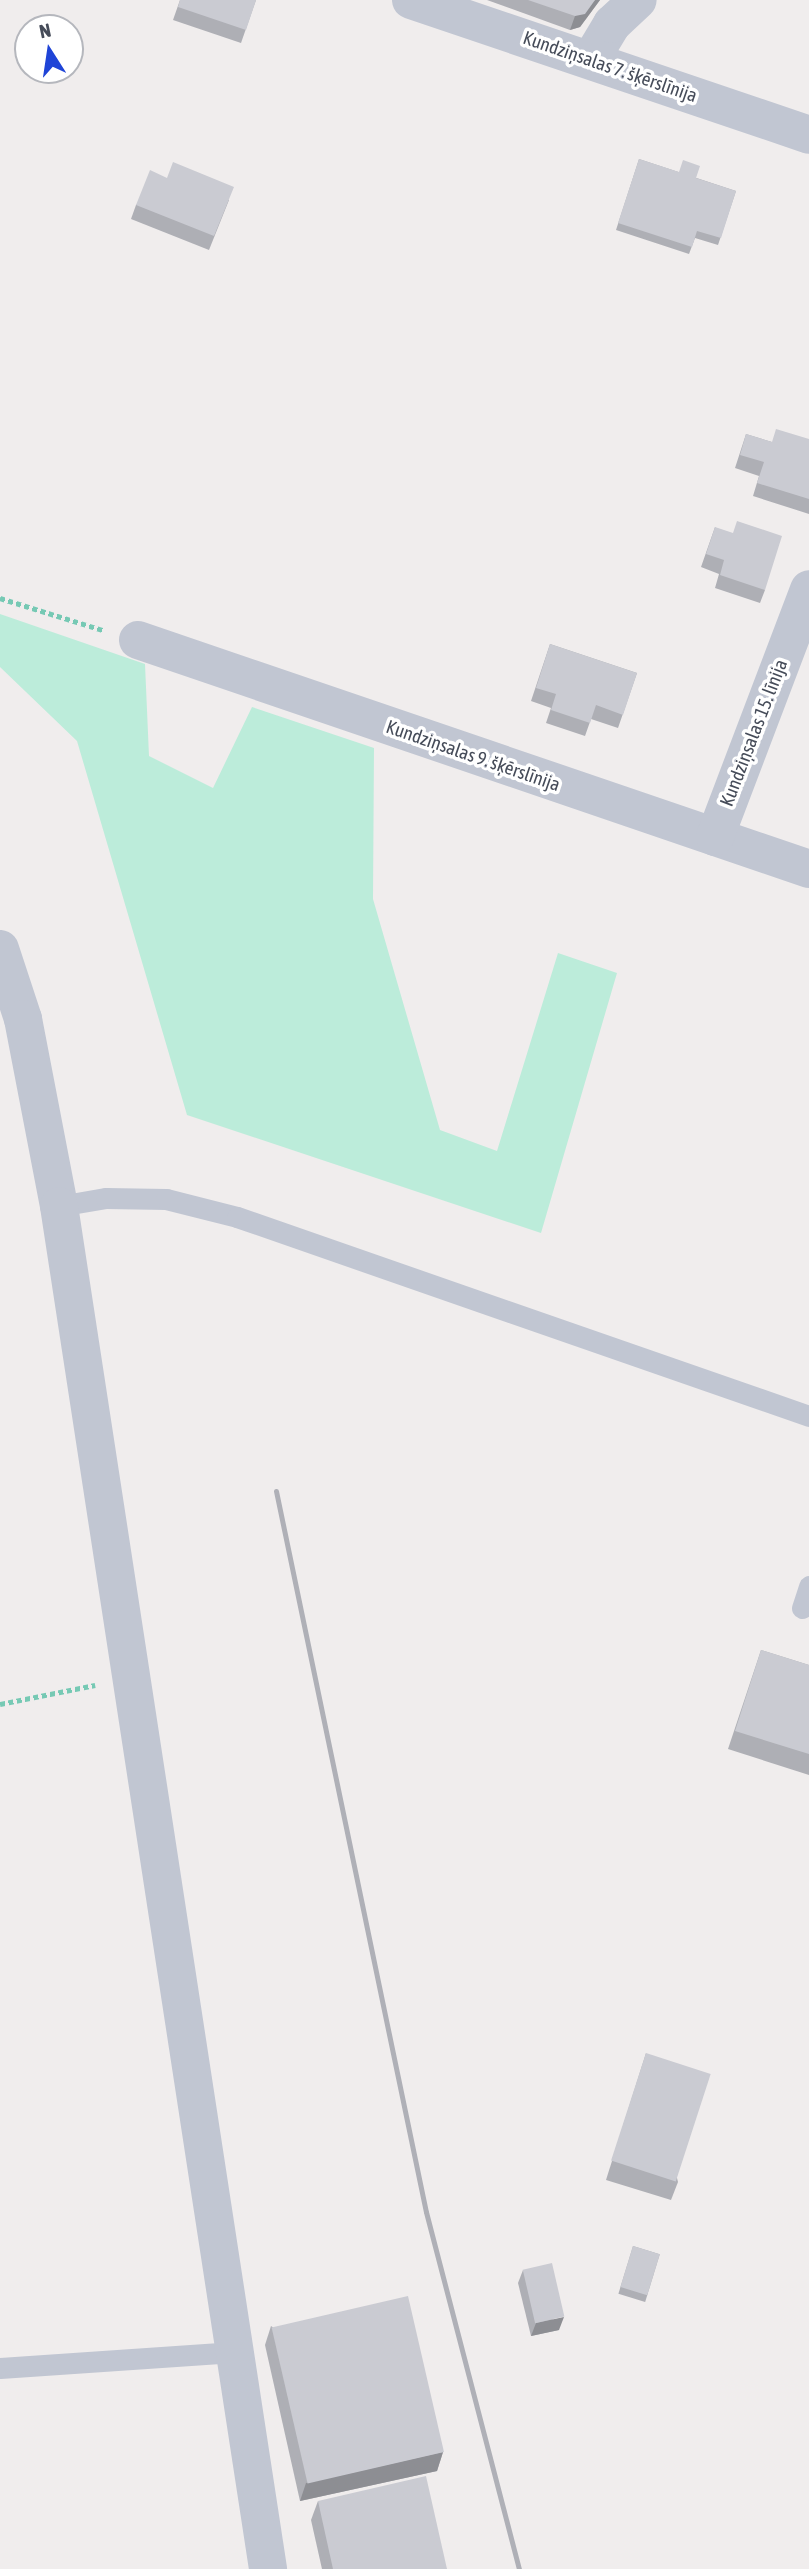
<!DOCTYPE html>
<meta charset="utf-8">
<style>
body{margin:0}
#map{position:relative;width:809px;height:2569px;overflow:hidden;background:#f0eded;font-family:"Asap Condensed",sans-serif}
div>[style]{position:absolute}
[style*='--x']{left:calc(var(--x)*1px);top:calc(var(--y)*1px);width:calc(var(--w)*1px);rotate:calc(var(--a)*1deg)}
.green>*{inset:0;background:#bcecda}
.path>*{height:4.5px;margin-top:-2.25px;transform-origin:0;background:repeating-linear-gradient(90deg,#76c9b4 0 5px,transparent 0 8.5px)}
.service>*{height:21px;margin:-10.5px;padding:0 10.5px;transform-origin:10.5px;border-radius:10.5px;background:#c1c6d2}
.minor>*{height:38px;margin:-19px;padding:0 19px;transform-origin:19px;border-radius:19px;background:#c1c6d2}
.rail>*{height:5px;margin:-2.5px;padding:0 2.5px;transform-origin:2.5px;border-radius:2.5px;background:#afb0b7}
.wall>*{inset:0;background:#aeafb5;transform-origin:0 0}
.shaded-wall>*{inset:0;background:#8d8e93}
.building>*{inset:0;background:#cacbd2;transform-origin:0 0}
span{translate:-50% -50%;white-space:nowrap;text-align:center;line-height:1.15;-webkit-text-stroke:7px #fff;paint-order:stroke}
.street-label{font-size:19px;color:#464c59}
.north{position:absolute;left:14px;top:14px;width:70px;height:70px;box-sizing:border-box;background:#fff;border:2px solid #b5b7bd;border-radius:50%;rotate:348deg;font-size:19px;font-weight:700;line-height:28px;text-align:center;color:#464c59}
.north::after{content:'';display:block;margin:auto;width:24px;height:32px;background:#1f44d7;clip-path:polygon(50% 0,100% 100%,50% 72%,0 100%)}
</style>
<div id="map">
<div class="green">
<i style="clip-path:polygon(0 614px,145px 664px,149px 756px,213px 788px,252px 707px,374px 748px,373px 899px,440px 1130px,497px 1151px,558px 953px,617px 973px,541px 1233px,187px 1115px,77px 741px,0 667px)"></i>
</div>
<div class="path">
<i style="--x:0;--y:598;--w:108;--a:17.3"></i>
<i style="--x:0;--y:1704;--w:97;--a:-11.3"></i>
</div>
<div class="service">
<i style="--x:59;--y:1206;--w:48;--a:-9.7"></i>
<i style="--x:106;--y:1198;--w:60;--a:1"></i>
<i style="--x:166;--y:1199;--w:73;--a:14.2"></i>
<i style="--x:237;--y:1217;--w:606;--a:19.18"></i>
<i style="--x:802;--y:1608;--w:23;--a:-72"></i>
<i style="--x:0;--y:2368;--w:235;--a:-3.9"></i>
</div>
<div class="minor">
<i style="--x:411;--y:0;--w:420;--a:18.7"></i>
<i style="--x:591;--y:59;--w:41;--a:-59"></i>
<i style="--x:612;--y:24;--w:35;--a:-43"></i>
<i style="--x:138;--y:640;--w:709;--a:18.84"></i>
<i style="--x:715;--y:837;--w:265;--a:-69.2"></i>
<i style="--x:0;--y:949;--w:74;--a:71.8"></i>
<i style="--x:23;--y:1019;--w:190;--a:79.1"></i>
<i style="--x:59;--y:1206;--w:1379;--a:81.28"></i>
</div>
<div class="rail">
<i style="--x:276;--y:1491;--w:736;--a:78.25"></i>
<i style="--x:426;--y:2212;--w:369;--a:75.4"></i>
</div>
<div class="wall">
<i style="clip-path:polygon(180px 0,256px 0,241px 43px,173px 20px)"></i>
<i style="clip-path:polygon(487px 0,600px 0,580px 27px,570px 30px)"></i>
<i style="clip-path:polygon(639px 159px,736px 191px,718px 245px,695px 238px,689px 254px,616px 230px)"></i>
<i style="clip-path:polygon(167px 178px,229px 200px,209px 250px,131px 219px,136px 205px)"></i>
<i style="clip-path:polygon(746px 434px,772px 442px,809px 439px,809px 514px,753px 496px,759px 476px,735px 468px)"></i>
<i style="clip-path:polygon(715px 527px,765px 590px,760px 603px,715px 588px,719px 574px,701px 567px)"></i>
<i style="clip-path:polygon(550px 644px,637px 673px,618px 728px,591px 719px,585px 736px,546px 723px,551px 708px,531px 701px)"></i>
<i style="clip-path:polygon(761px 1650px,809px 1665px,809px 1775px,728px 1749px)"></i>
<i style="clip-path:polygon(646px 2053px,678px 2182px,671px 2200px,606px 2180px)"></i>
<i style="left:633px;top:2246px;width:28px;height:50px;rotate:17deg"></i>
<i style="clip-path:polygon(523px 2270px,559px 2330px,531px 2336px,518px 2283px)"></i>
<i style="clip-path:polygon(271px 2326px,443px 2452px,437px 2471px,300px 2501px,265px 2345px)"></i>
<i style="clip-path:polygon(318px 2501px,447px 2569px,322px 2569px,311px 2520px)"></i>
</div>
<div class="shaded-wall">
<i style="clip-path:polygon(595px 0,600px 0,580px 27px,570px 30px,575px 16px)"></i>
<i style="clip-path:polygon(564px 2317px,559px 2330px,531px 2336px,536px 2323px)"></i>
<i style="clip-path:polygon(443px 2452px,437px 2471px,300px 2501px,306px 2483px)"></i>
</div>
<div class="building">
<i style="clip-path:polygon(180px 0,256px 0,246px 30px,178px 7px)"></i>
<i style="clip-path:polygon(528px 0,595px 0,585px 14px,575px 16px)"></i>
<i style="clip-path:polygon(639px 159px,679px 172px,683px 160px,700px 166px,696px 178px,736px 191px,721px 238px,697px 231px,692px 247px,618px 223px)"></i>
<i style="clip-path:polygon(173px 162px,234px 187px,214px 236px,136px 205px,150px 170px,167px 178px)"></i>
<i style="clip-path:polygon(776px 429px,809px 439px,809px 499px,757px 483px,764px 462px,740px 455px,746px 434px,772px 442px)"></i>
<i style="clip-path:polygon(737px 521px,782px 536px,765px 590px,720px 575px,724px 560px,706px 554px,715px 527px,733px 533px)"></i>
<i style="clip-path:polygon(550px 644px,637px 673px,623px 715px,596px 705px,590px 723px,551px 710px,556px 694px,536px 688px)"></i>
<i style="clip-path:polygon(761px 1650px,809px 1665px,809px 1754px,735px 1731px)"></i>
<i style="left:646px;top:2053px;width:68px;height:113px;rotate:18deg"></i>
<i style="left:633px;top:2246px;width:28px;height:43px;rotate:17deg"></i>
<i style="left:552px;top:2263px;width:55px;height:30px;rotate:77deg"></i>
<i style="left:408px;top:2296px;width:160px;height:140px;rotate:77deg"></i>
<i style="clip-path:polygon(426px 2476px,447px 2569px,333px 2569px,318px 2501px)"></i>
</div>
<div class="street-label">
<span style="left:610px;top:67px;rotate:19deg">Kundziņsalas 7. šķērslīnija</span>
<span style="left:754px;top:733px;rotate:-69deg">Kundziņsalas 15. līnija</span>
<span style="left:473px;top:756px;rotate:19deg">Kundziņsalas 9. šķērslīnija</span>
</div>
<div class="north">N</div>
</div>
